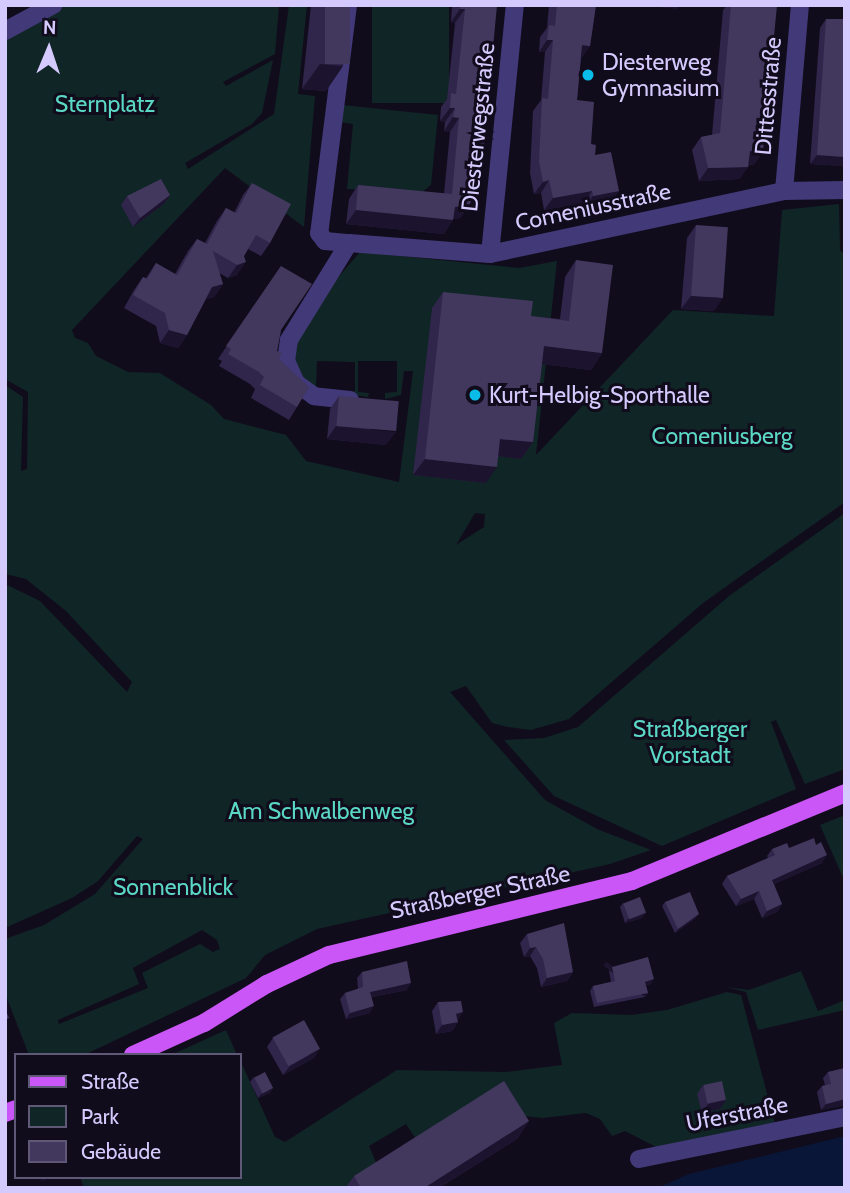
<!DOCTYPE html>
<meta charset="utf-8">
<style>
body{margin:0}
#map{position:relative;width:850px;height:1193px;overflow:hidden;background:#110c1c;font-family:Cabin,sans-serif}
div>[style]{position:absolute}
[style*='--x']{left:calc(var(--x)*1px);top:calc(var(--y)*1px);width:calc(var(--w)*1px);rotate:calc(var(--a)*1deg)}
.green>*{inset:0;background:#102526;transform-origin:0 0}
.water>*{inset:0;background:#0a1637}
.minor>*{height:18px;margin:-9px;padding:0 9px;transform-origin:9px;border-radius:9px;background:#423979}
.major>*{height:18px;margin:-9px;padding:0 9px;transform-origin:9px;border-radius:9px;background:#cb56f7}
.wall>*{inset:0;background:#30254a}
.shaded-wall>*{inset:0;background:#1c142f;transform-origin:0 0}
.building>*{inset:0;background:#42375d;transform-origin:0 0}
.dots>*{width:19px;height:19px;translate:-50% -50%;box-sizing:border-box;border:4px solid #110c1c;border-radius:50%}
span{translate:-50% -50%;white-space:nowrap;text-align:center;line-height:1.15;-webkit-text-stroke:6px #110c1c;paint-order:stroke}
.poi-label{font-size:23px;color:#d5cafd}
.left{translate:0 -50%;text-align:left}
.street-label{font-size:23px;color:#d5cafd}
.park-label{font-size:23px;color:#5ad8c5}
.frame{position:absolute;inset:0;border:7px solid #d5cafd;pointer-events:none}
.legend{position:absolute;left:14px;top:1053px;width:228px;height:126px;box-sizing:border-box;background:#110c1c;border:2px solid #5f5876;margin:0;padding:9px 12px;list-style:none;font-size:21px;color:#d5cafd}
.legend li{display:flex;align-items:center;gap:14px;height:35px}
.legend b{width:35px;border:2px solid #5f5876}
.north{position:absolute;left:14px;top:14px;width:70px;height:70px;-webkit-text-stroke:5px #110c1c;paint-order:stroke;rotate:2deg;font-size:19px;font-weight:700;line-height:28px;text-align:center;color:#d5cafd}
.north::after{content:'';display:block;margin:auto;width:24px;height:32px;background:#d5cafd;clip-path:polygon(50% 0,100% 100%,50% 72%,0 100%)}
</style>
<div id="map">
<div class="green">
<i style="clip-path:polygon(evenodd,60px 5px,279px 5px,275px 54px,223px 82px,226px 86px,273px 60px,262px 113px,252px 124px,185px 163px,188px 169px,274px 114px,289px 5px,307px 5px,298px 94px,315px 96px,304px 227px,225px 168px,72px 330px,75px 338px,88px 343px,96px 356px,128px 372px,160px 373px,211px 405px,224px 419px,286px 435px,306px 461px,399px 482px,413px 371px,404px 371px,401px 395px,385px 399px,385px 393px,397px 392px,397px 361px,358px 361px,358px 392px,369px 393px,368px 397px,343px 394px,355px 391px,355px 362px,317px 361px,316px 389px,310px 389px,293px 365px,294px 344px,329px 288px,360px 252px,519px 268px,557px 261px,536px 455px,673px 310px,774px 316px,782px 210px,839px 204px,840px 250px,845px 255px,845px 502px,703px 603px,569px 719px,531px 730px,508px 727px,492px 723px,466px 686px,450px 692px,545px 800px,597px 829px,651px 850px,610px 864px,317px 929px,265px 955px,246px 978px,84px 1055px,29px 1055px,5px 993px,5px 939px,44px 925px,95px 894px,143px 839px,137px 836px,98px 881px,72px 898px,5px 928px,5px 584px,40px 601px,127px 692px,132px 682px,66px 611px,26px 579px,5px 574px,5px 385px,23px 397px,21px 471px,27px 469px,28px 392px,5px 379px,5px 36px,60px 5px,475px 513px,485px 514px,484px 527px,456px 545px,475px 513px,60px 5px,202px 930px,217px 940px,220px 949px,213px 952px,200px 944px,142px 973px,148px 988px,59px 1024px,58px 1020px,139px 984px,133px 968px,202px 930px)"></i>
<i style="left:372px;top:5px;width:77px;height:98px"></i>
<i style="clip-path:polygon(342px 105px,438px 115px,431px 185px,422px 192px,347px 189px,353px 124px,340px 122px)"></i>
<i style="clip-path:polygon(845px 513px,845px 769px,805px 784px,776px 720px,771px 722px,796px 789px,662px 846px,554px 796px,504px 740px,544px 738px,578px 727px,729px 596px)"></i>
<i style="clip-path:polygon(845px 815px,845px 882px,820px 825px)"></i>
<i style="clip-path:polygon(801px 971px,818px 1011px,845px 1000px,845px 1010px,758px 1030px,746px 992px,726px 987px,749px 990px)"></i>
<i style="clip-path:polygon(727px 992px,741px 995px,775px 1124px,664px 1151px,625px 1131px,612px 1136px,600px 1119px,586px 1113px,542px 1118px,515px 1115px,418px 1142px,406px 1124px,369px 1146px,378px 1167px,346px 1188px,84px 1188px,80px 1177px,240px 1177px,240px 1060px,275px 1137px,285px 1142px,397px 1070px,505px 1072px,562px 1065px,554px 1023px,572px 1013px,631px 1015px,667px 1010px)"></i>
<i style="clip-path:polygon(226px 1030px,237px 1055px,171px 1055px)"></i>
</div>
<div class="water">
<i style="clip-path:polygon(845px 1136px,845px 1188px,657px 1188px,689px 1174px)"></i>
</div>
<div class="minor">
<i style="--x:348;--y:5;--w:230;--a:97.2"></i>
<i style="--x:319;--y:233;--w:10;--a:53"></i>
<i style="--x:325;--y:241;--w:24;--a:5"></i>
<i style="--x:5;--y:31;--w:55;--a:-28.4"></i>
<i style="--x:784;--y:191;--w:187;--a:-85.1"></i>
<i style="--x:490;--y:254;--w:250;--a:-84.3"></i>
<i style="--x:350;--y:400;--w:36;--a:-174"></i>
<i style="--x:314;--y:396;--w:22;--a:-144"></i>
<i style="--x:296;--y:383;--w:24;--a:-114"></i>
<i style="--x:286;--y:361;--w:21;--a:-82"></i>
<i style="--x:289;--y:340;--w:114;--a:-58.3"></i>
<i style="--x:349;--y:243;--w:141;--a:4.5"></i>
<i style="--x:490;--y:254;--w:301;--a:-12.1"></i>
<i style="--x:784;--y:191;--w:61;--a:-0.9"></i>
<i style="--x:639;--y:1159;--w:210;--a:-11.5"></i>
</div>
<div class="major">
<i style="--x:133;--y:1055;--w:78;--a:-24.3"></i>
<i style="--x:204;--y:1023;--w:74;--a:-31.8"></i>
<i style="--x:267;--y:984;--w:68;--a:-25.1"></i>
<i style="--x:329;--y:955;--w:312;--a:-13.7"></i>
<i style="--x:632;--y:881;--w:230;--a:-22.4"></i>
<i style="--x:5;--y:1113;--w:12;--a:-20"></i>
</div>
<div class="wall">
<i style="clip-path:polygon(311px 5px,350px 5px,343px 66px,326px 91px,302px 89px)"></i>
<i style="clip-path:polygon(452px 5px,497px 5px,470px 204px,460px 218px,453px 219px,444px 234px,346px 224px,349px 199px,358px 185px,444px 194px,450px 132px,444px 131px,445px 122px,440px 121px,441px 107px,447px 99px,455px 23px,451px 22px)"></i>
<i style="clip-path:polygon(549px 5px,596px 5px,590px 46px,581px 58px,577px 100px,595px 155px,619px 191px,610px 203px,585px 208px,584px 203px,544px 210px,541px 193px,534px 194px,530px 173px,533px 111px,541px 100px,545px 52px,539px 52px,540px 37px,547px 28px)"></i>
<i style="clip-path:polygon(727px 5px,777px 5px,754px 165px,749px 165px,748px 167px,739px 179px,699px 181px,692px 150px,701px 137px,712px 135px,723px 10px)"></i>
<i style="clip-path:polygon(826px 19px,845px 166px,810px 164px,820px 28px)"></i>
<i style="clip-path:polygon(252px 183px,270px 243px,261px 256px,248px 249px,244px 256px,237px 275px,228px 278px,219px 273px,223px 284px,214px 297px,206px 299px,187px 335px,178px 348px,160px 343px,156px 326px,124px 308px,134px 290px,143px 277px,146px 278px,156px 263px,175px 274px,188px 251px,197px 239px,205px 243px,217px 221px,226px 208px,234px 213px,243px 195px)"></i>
<i style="clip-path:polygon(170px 195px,164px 204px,133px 227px,121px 205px,127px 196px)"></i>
<i style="clip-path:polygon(696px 225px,714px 311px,681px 309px,687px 238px)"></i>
<i style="clip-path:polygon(576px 260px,602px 353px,591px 370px,542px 364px,533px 442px,521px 459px,499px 456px,486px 483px,413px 475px,432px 308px,443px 292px,531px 316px,560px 319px,565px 277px)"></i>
<i style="clip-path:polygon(281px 266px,281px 330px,277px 351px,279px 359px,297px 407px,289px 420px,251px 398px,255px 389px,250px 384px,219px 366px,222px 361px,218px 359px)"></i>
<i style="clip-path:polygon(339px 396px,386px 445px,327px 439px,330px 409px)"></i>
<i style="clip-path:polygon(789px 848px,822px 863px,774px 884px,782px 904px,777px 912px,762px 918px,754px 899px,736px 906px,722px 884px,727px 876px,768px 858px,767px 856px,772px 849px)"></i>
<i style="clip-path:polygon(665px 902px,696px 918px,675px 933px,662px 906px)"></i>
<i style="clip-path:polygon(623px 903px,642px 918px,625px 923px,620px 907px)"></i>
<i style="clip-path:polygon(527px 934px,573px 972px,567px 981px,541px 987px,537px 968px,530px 956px,524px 957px,520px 943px)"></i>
<i style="clip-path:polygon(612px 967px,651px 984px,646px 985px,648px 993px,645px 997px,594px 1007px,590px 991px,593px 986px,611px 982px,609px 971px)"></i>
<i style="clip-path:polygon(362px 972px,407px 990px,372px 997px,370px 1013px,346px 1019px,340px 999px,345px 993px,358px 989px,357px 978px)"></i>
<i style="clip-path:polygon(438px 1002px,457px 1020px,458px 1022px,452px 1031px,436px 1034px,432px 1011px)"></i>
<i style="clip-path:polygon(273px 1038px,314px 1058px,283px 1075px,267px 1047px)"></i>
<i style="clip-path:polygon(845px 1068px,845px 1105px,821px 1110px,817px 1092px,822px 1086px,825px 1085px,823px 1078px,828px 1072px)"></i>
<i style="clip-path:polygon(254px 1077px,270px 1093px,258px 1098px,250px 1082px)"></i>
<i style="clip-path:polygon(703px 1085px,726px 1100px,720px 1109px,702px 1113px,697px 1094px)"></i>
<i style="clip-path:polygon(529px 1121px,517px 1139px,439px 1188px,345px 1188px,354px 1176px)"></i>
</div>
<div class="shaded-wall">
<i style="clip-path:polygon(638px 5px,680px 5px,677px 9px)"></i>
<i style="clip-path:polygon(460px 9px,465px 9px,455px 23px,451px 22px)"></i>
<i style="clip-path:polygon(547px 40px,553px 40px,545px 52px,539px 52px)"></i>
<i style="clip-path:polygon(582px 45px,590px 46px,581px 58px,573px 57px)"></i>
<i style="clip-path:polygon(320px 64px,343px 66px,326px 91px,302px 89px)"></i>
<i style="clip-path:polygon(450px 108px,455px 108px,445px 122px,440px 121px)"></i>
<i style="clip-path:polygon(453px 117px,459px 118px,450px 132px,444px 131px)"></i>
<i style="clip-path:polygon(750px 151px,763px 152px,754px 165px,741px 164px)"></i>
<i style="clip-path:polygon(817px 155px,845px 157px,845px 166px,810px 164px)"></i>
<i style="clip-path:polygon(748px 167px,739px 179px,699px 181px,708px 168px)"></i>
<i style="clip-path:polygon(549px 180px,541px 193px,534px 194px,543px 182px)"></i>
<i style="clip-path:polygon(592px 191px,584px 203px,544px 210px,553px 198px)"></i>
<i style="clip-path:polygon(619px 191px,610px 203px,585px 208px,593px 196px)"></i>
<i style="clip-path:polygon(170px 195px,164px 204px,133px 227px,140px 218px)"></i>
<i style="clip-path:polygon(470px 204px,460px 218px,449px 220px,453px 220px,444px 234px,346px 224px,356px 210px,455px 207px)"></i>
<i style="clip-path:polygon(246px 262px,237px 275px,228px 278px,237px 265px)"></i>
<i style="clip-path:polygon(223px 284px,214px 297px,203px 300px,212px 287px)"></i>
<i style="clip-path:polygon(691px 296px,723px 298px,714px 311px,681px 309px)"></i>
<i style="clip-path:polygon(169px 330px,187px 335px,178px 348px,160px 343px)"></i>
<i style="clip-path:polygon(544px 346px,602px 353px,591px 370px,532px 363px)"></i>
<i style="clip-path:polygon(336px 426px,396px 432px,386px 445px,327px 439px)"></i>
<i style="clip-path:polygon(500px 439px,533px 442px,521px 459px,489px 455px)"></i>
<i style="clip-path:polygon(425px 459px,497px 467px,486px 483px,413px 475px)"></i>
<i style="clip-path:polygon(827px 855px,822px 863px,767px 887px,772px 880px)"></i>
<i style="clip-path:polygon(759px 891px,754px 899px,736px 906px,741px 899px)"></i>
<i style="clip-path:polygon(782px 904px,777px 912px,762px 918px,767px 911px)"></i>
<i style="clip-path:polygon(646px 913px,642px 918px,625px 923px,628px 919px)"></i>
<i style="clip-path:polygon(699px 914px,696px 918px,675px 933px,678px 929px)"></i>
<i style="clip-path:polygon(536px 947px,530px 956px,524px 957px,530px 948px)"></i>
<i style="clip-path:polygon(573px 972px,567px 981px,541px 987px,547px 978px)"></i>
<i style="clip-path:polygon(654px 979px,651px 984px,642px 986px,645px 982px)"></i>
<i style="clip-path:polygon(411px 983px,407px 990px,366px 998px,370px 992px)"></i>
<i style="left:648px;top:993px;width:5px;height:52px;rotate:127deg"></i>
<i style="clip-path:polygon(374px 1006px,370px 1013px,346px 1019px,350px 1013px)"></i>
<i style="clip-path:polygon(463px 1012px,457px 1021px,456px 1014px)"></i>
<i style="clip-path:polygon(458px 1022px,452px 1031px,436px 1034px,442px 1025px)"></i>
<i style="clip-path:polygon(320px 1049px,314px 1058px,283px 1075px,290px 1066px)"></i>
<i style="clip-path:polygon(273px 1088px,270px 1093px,258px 1098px,261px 1094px)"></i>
<i style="clip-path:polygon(845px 1099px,845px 1105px,821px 1110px,826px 1104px)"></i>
<i style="clip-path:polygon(726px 1100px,720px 1109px,702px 1113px,708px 1104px)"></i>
<i style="clip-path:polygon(529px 1121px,517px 1139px,439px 1188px,424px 1188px)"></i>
<i style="clip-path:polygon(44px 1177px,52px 1177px,40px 1182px)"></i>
</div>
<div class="building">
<i style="left:325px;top:5px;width:25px;height:59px"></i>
<i style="clip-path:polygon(461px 5px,497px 5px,482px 166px,470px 204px,455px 207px,453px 220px,356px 210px,358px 185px,452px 194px,459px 118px,453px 117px,455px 108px,450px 108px,451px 93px,456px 94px,465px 9px,460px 9px)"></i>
<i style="clip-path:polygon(557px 5px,596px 5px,590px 46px,582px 45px,577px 100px,594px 102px,591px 144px,596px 145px,595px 155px,611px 152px,619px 191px,593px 196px,592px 191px,553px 198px,549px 180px,543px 182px,539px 161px,542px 98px,548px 99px,553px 40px,547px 40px,549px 25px,555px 26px)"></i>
<i style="clip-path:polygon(731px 5px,777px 5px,763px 152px,750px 151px,748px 167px,708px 168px,701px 137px,720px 133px)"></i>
<i style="clip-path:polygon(826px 19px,845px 19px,845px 157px,817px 155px)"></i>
<i style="clip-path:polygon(161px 179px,170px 195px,140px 218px,127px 196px)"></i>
<i style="clip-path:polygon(252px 183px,291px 204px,270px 243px,256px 235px,244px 256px,246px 262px,237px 265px,213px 251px,223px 284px,212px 287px,187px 335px,169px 330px,165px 313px,133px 295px,143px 277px,147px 279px,156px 263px,177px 275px,197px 239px,207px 244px,226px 208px,236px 213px)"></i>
<i style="left:696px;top:225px;width:32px;height:71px;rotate:4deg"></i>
<i style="clip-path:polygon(576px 260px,613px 265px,602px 353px,544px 346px,533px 442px,500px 439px,497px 467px,425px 459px,443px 292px,533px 301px,531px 316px,569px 321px)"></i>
<i style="clip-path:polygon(281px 266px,312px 284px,281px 330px,277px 351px,282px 353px,279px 359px,309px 387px,297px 407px,260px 385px,264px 377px,259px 372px,228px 354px,231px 349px,226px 346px)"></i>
<i style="left:339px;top:396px;width:60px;height:30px;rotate:5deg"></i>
<i style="clip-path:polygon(814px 838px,816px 845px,821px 842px,827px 855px,772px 880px,782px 904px,767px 911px,759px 891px,741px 899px,727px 876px,775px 855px,772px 849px,787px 843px,789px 848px)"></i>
<i style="clip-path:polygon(690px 892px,699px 914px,678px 929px,665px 902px)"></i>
<i style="left:640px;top:897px;width:17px;height:18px;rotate:69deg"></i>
<i style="clip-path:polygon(564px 923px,573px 972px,547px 978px,543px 959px,536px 947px,530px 948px,527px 934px)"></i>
<i style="clip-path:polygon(648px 957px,654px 979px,645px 982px,648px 993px,597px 1003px,593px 986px,615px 981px,612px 967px)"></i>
<i style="clip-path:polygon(407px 961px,411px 983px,370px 992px,374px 1006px,350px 1013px,345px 993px,363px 987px,362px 972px)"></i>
<i style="clip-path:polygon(461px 1001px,463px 1012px,456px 1014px,458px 1022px,442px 1025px,438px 1002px)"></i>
<i style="clip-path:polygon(5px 1008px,9px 1018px,5px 1020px)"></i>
<i style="left:304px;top:1020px;width:33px;height:36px;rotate:61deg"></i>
<i style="clip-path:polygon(845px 1068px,845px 1099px,826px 1104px,822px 1086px,831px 1084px,828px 1072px)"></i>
<i style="left:265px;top:1072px;width:18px;height:12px;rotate:63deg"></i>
<i style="clip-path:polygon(504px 1081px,529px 1121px,424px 1188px,361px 1188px,354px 1176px)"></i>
<i style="left:722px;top:1081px;width:19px;height:19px;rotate:78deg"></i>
</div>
<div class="dots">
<i style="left:588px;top:75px;background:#0abce8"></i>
<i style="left:475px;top:395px;background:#0abce8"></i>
</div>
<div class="poi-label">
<span class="left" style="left:602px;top:75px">Diesterweg<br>Gymnasium</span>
<span class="left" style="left:489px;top:395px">Kurt-Helbig-Sporthalle</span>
</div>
<div class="street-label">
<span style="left:768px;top:96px;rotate:-85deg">Dittesstraße</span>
<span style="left:478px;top:127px;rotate:-84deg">Diesterwegstraße</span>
<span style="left:593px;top:207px;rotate:-12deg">Comeniusstraße</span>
<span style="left:480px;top:892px;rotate:-12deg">Straßberger Straße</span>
<span style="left:737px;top:1114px;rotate:-11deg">Uferstraße</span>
</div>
<div class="park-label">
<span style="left:105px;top:104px">Sternplatz</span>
<span style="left:722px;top:436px">Comeniusberg</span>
<span style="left:690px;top:742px">Straßberger<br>Vorstadt</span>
<span style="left:321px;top:811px">Am Schwalbenweg</span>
<span style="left:173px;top:887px">Sonnenblick</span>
</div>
<div class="frame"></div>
<ul class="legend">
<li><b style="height:9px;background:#cb56f7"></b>Straße</li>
<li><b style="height:19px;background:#102526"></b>Park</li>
<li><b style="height:19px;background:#42375d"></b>Gebäude</li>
</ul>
<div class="north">N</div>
</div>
